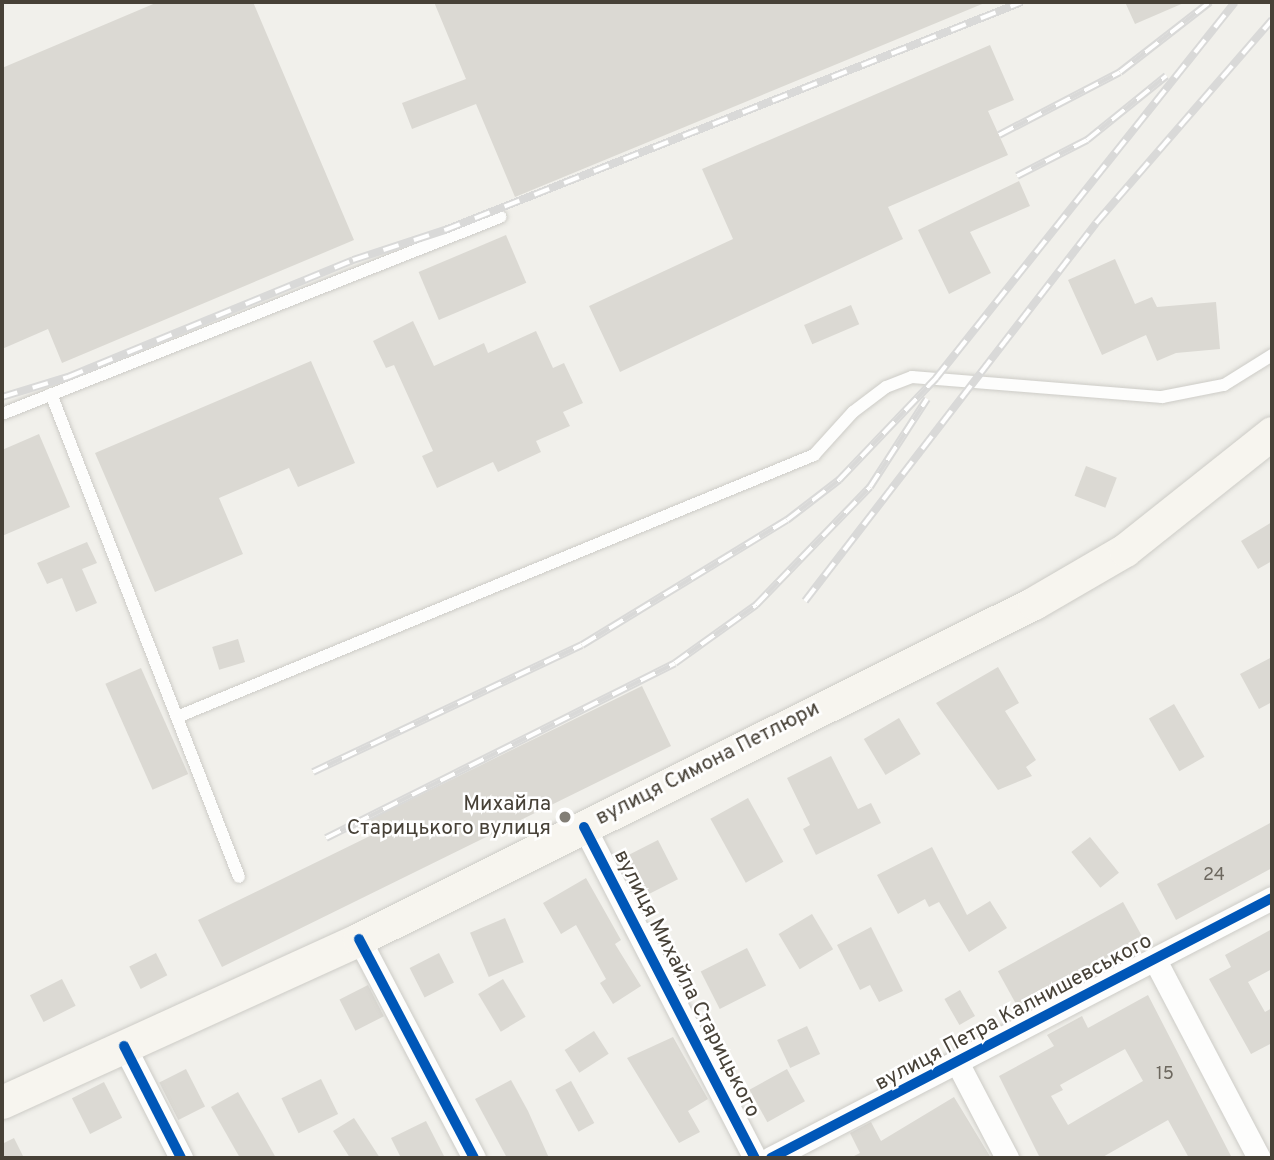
<!DOCTYPE html>
<meta charset="utf-8">
<style>
body{margin:0}
#map{position:relative;width:1274px;height:1160px;overflow:hidden;background:#f1f0eb;font-family:Overpass,sans-serif}
div>[style]{position:absolute}
[style*='--x']{left:calc(var(--x)*1px);top:calc(var(--y)*1px);width:calc(var(--w)*1px);rotate:calc(var(--a)*1deg)}
.building>*{inset:0;background:#dbd9d3;transform-origin:0 0}
.roads{filter:drop-shadow(0 0 2px #cdccc7) drop-shadow(0 0 2px #cdccc7)}
.service>*{height:12px;margin:-6px;padding:0 6px;transform-origin:6px;border-radius:6px;background:#fdfdfc}
.minor>*{height:23px;margin:-11.5px;padding:0 11.5px;transform-origin:11.5px;border-radius:11.5px;background:#fdfdfc}
.secondary>*{height:33px;margin:-16.5px;padding:0 16.5px;transform-origin:16.5px;border-radius:16.5px;background:#f7f5ef}
.rail>*{height:8px;margin-top:-4px;transform-origin:0;background:repeating-linear-gradient(90deg,#fff 0 16px,#d9d9d8 0 32px);box-sizing:border-box;border-block:2px solid #d9d9d8}
.cycleway>*{height:10px;margin:-5px;padding:0 5px;transform-origin:5px;border-radius:5px;background:#0057b8}
.dots>*{width:19px;height:19px;translate:-50% -50%;box-sizing:border-box;border:4px solid #fff;border-radius:50%}
span{translate:-50% -50%;white-space:nowrap;text-align:center;line-height:1.15;-webkit-text-stroke:5px #fff;paint-order:stroke}
.number-label{font-size:18px;color:#6d685f}
.number-label span{-webkit-text-stroke-width:0}
.street-label{font-size:21px;color:#474137}
.poi-label{font-size:21px;color:#474137}
.right{translate:-100% -50%;text-align:right}
.frame{position:absolute;inset:0;border:4px solid #474137;pointer-events:none}
</style>
<div id="map">
<div class="building">
<i style="clip-path:polygon(158px 2px,253px 2px,354px 240px,62px 363px,48px 329px,2px 349px,2px 68px)"></i>
<i style="clip-path:polygon(434px 2px,987px 2px,515px 197px,476px 104px,412px 129px,402px 103px,466px 79px)"></i>
<i style="clip-path:polygon(1125px 2px,1186px 2px,1135px 24px)"></i>
<i style="clip-path:polygon(990px 45px,1014px 100px,988px 111px,1008px 155px,888px 207px,903px 239px,620px 372px,589px 306px,733px 239px,702px 169px)"></i>
<i style="clip-path:polygon(1019px 181px,1030px 206px,970px 232px,991px 273px,949px 294px,918px 230px)"></i>
<i style="left:506px;top:235px;width:52px;height:95px;rotate:67deg"></i>
<i style="clip-path:polygon(1115px 259px,1135px 304px,1152px 297px,1157px 307px,1216px 302px,1220px 349px,1176px 353px,1157px 361px,1146px 335px,1102px 355px,1068px 280px)"></i>
<i style="left:851px;top:305px;width:21px;height:51px;rotate:67deg"></i>
<i style="clip-path:polygon(413px 321px,434px 366px,484px 343px,488px 353px,536px 331px,553px 368px,564px 363px,583px 403px,563px 412px,570px 426px,536px 441px,541px 452px,498px 472px,493px 462px,437px 488px,422px 456px,433px 451px,394px 365px,386px 368px,373px 341px)"></i>
<i style="clip-path:polygon(311px 361px,355px 463px,298px 487px,289px 468px,219px 498px,243px 554px,155px 592px,95px 453px)"></i>
<i style="clip-path:polygon(39px 434px,70px 507px,2px 536px,2px 450px)"></i>
<i style="left:1086px;top:466px;width:33px;height:32px;rotate:21deg"></i>
<i style="clip-path:polygon(1272px 522px,1272px 561px,1258px 569px,1241px 541px)"></i>
<i style="clip-path:polygon(87px 542px,97px 563px,82px 569px,97px 603px,76px 612px,62px 578px,47px 584px,37px 563px)"></i>
<i style="left:238px;top:639px;width:24px;height:27px;rotate:73deg"></i>
<i style="clip-path:polygon(1272px 657px,1272px 702px,1259px 709px,1240px 674px)"></i>
<i style="clip-path:polygon(998px 667px,1019px 703px,1005px 711px,1036px 760px,1026px 767px,1032px 776px,998px 790px,936px 703px)"></i>
<i style="left:141px;top:668px;width:116px;height:39px;rotate:66deg"></i>
<i style="clip-path:polygon(642px 686px,671px 746px,222px 967px,198px 920px,372px 835px,365px 822px)"></i>
<i style="left:1174px;top:704px;width:61px;height:29px;rotate:60deg"></i>
<i style="left:899px;top:718px;width:42px;height:41px;rotate:59deg"></i>
<i style="clip-path:polygon(831px 756px,858px 809px,871px 803px,881px 823px,816px 855px,803px 829px,810px 825px,787px 778px)"></i>
<i style="left:748px;top:798px;width:73px;height:43px;rotate:61deg"></i>
<i style="clip-path:polygon(1272px 822px,1272px 868px,1176px 920px,1157px 884px)"></i>
<i style="left:1090px;top:837px;width:46px;height:24px;rotate:51deg"></i>
<i style="left:658px;top:840px;width:44px;height:37px;rotate:63deg"></i>
<i style="clip-path:polygon(932px 847px,967px 915px,990px 901px,1007px 928px,969px 952px,939px 902px,929px 907px,925px 899px,898px 914px,877px 875px)"></i>
<i style="clip-path:polygon(586px 878px,621px 940px,615px 944px,641px 986px,613px 1004px,600px 983px,606px 979px,576px 925px,561px 934px,543px 903px)"></i>
<i style="left:1123px;top:902px;width:41px;height:143px;rotate:61deg"></i>
<i style="left:812px;top:914px;width:41px;height:39px;rotate:59deg"></i>
<i style="left:505px;top:918px;width:48px;height:38px;rotate:67deg"></i>
<i style="clip-path:polygon(871px 927px,903px 991px,879px 1002px,870px 985px,860px 990px,837px 945px)"></i>
<i style="clip-path:polygon(1272px 929px,1272px 969px,1248px 982px,1265px 1012px,1272px 1008px,1272px 1043px,1251px 1054px,1209px 979px,1231px 967px,1225px 955px)"></i>
<i style="left:747px;top:948px;width:42px;height:52px;rotate:63deg"></i>
<i style="left:156px;top:953px;width:25px;height:30px;rotate:63deg"></i>
<i style="left:439px;top:953px;width:33px;height:33px;rotate:63deg"></i>
<i style="left:62px;top:979px;width:30px;height:36px;rotate:63deg"></i>
<i style="left:503px;top:979px;width:44px;height:29px;rotate:59deg"></i>
<i style="left:368px;top:985px;width:35px;height:32px;rotate:63deg"></i>
<i style="left:960px;top:990px;width:30px;height:18px;rotate:60deg"></i>
<i style="clip-path:polygon(evenodd,1148px 995px,1232px 1158px,1189px 1158px,1168px 1120px,1101px 1158px,1040px 1158px,999px 1076px,1054px 1046px,1047px 1035px,1082px 1016px,1088px 1028px,1148px 995px,1125px 1049px,1143px 1081px,1068px 1125px,1051px 1096px,1063px 1090px,1060px 1085px,1125px 1049px)"></i>
<i style="left:807px;top:1026px;width:31px;height:33px;rotate:65deg"></i>
<i style="left:594px;top:1031px;width:27px;height:35px;rotate:57deg"></i>
<i style="clip-path:polygon(673px 1037px,708px 1099px,688px 1111px,700px 1132px,679px 1143px,627px 1058px)"></i>
<i style="left:186px;top:1069px;width:42px;height:30px;rotate:63deg"></i>
<i style="left:787px;top:1069px;width:37px;height:43px;rotate:61deg"></i>
<i style="left:321px;top:1079px;width:39px;height:44px;rotate:64deg"></i>
<i style="clip-path:polygon(511px 1080px,528px 1111px,549px 1158px,507px 1158px,475px 1099px)"></i>
<i style="left:571px;top:1081px;width:48px;height:18px;rotate:61deg"></i>
<i style="left:104px;top:1082px;width:40px;height:36px;rotate:63deg"></i>
<i style="clip-path:polygon(238px 1092px,263px 1135px,276px 1158px,240px 1158px,211px 1107px)"></i>
<i style="clip-path:polygon(954px 1097px,991px 1158px,850px 1158px,860px 1153px,850px 1133px,871px 1122px,881px 1141px)"></i>
<i style="clip-path:polygon(354px 1118px,380px 1158px,350px 1158px,333px 1131px)"></i>
<i style="clip-path:polygon(426px 1121px,445px 1158px,401px 1158px,391px 1138px)"></i>
<i style="clip-path:polygon(14px 1138px,24px 1158px,2px 1158px,2px 1144px)"></i>
</div>
<div class="roads">
<div class="service">
<i style="--x:51;--y:394;--w:518;--a:68.73"></i>
<i style="--x:2;--y:414;--w:536;--a:-21.58"></i>
<i style="--x:177;--y:717;--w:689;--a:-22.36"></i>
<i style="--x:814;--y:455;--w:58;--a:-47.8"></i>
<i style="--x:853;--y:412;--w:41;--a:-37.1"></i>
<i style="--x:886;--y:387;--w:28;--a:-21"></i>
<i style="--x:912;--y:377;--w:251;--a:4.6"></i>
<i style="--x:1162;--y:397;--w:63;--a:-11"></i>
<i style="--x:1224;--y:385;--w:57;--a:-32"></i>
</div>
<div class="minor">
<i style="--x:584;--y:827;--w:373;--a:62.7"></i>
<i style="--x:359;--y:939;--w:247;--a:62.3"></i>
<i style="--x:1155;--y:960;--w:224;--a:62.3"></i>
<i style="--x:124;--y:1046;--w:126;--a:63"></i>
<i style="--x:959;--y:1066;--w:104;--a:62.4"></i>
<i style="--x:771;--y:1158;--w:564;--a:-27.43"></i>
</div>
<div class="secondary">
<i style="--x:2;--y:1102;--w:392;--a:-24.5"></i>
<i style="--x:359;--y:939;--w:754;--a:-26.46"></i>
<i style="--x:1034;--y:603;--w:105;--a:-30.2"></i>
<i style="--x:1125;--y:550;--w:188;--a:-38.5"></i>
</div>
</div>
<div class="rail">
<i style="--x:999;--y:135;--w:136;--a:-27.5"></i>
<i style="--x:1120;--y:72;--w:114;--a:-37.9"></i>
<i style="--x:1017;--y:176;--w:79;--a:-27.2"></i>
<i style="--x:1087;--y:140;--w:102;--a:-39"></i>
<i style="--x:2;--y:397;--w:69;--a:-16.9"></i>
<i style="--x:68;--y:377;--w:308;--a:-22.3"></i>
<i style="--x:353;--y:260;--w:97;--a:-18.1"></i>
<i style="--x:445;--y:230;--w:620;--a:-21.56"></i>
<i style="--x:805;--y:601;--w:477;--a:-52.4"></i>
<i style="--x:1096;--y:223;--w:269;--a:-49.1"></i>
<i style="--x:313;--y:772;--w:297;--a:-25.3"></i>
<i style="--x:582;--y:645;--w:240;--a:-31.4"></i>
<i style="--x:787;--y:520;--w:66;--a:-37.6"></i>
<i style="--x:839;--y:480;--w:141;--a:-46.4"></i>
<i style="--x:936;--y:378;--w:480;--a:-51.5"></i>
<i style="--x:326;--y:838;--w:390;--a:-26.6"></i>
<i style="--x:675;--y:663;--w:100;--a:-35.6"></i>
<i style="--x:756;--y:605;--w:164;--a:-46"></i>
<i style="--x:870;--y:487;--w:105;--a:-57.1"></i>
</div>
<div class="cycleway">
<i style="--x:584;--y:827;--w:373;--a:62.7"></i>
<i style="--x:359;--y:939;--w:247;--a:62.3"></i>
<i style="--x:124;--y:1046;--w:126;--a:63"></i>
<i style="--x:771;--y:1158;--w:564;--a:-27.43"></i>
</div>
<div class="dots">
<i style="left:565px;top:817px;background:#827e76"></i>
</div>
<div class="number-label">
<span style="left:1214px;top:876px">24</span>
<span style="left:1165px;top:1075px">15</span>
</div>
<div class="street-label">
<span style="left:708px;top:764px;rotate:-27deg">вулиця Симона Петлюри</span>
<span style="left:686px;top:984px;rotate:63deg">вулиця Михайла Старицького</span>
<span style="left:1014px;top:1013px;rotate:-28deg">вулиця Петра Калнишевського</span>
</div>
<div class="poi-label">
<span class="right" style="left:551px;top:817px">Михайла<br>Старицького вулиця</span>
</div>
<div class="frame"></div>
</div>
